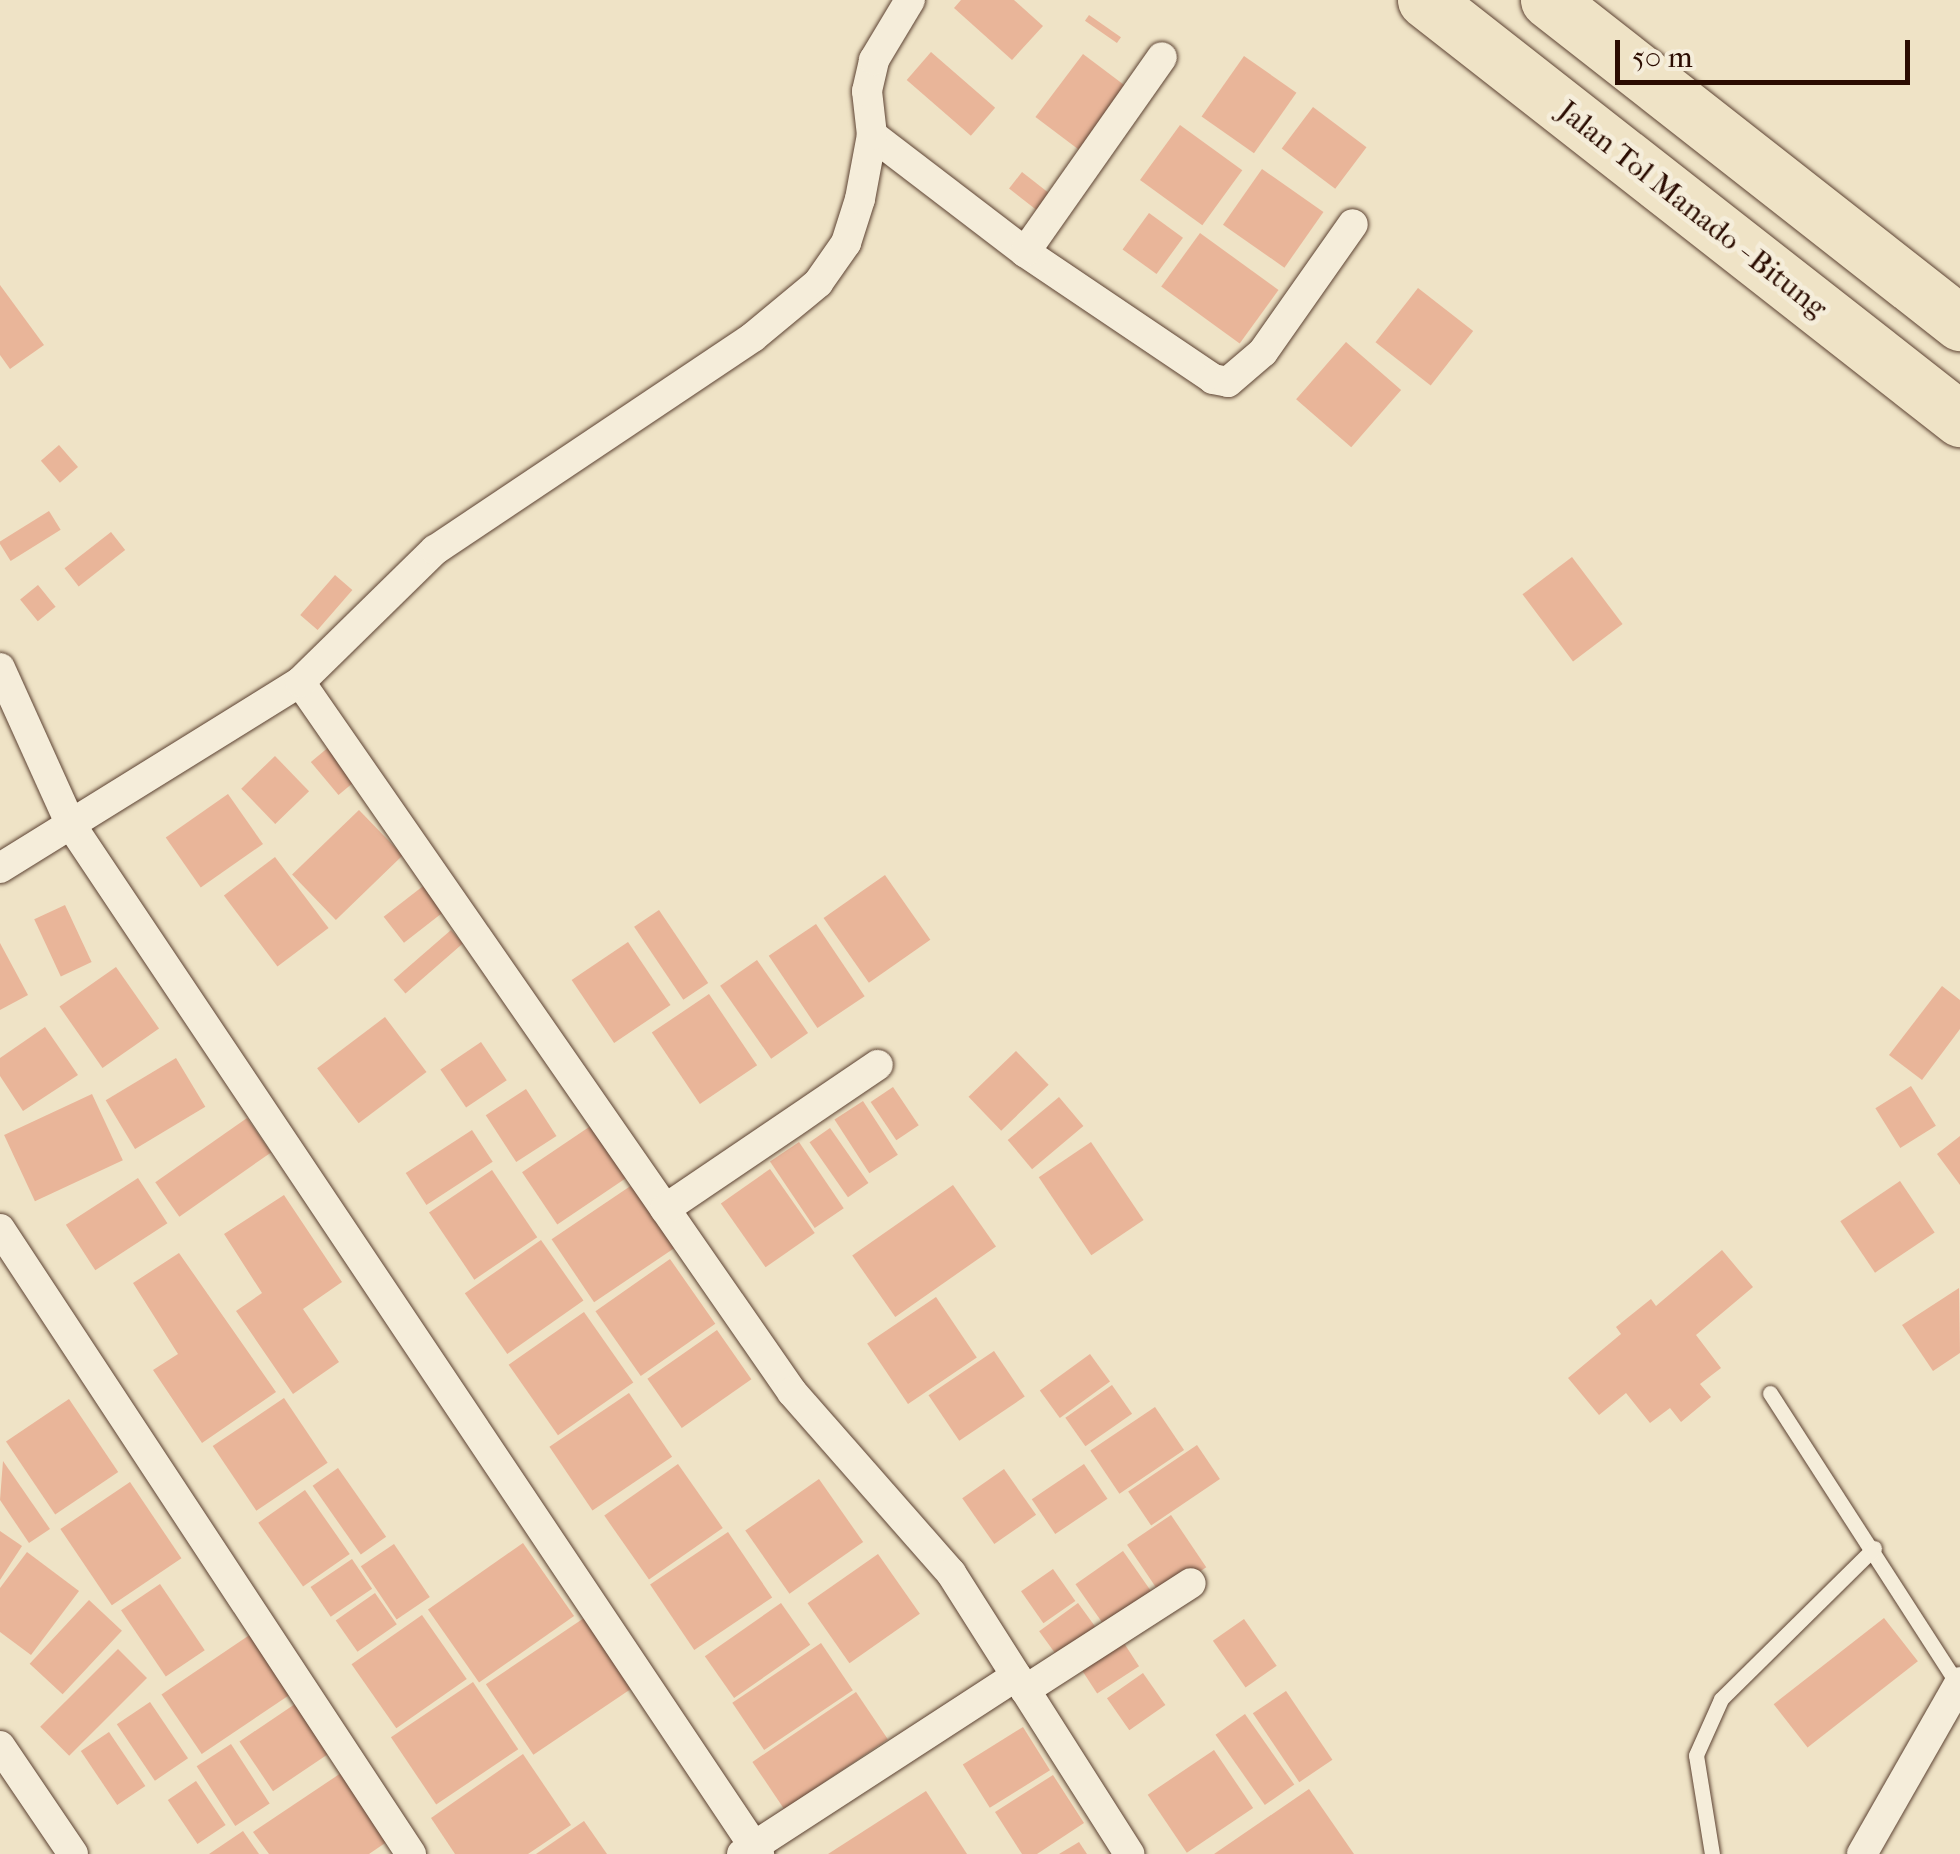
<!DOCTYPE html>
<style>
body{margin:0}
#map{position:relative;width:1960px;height:1854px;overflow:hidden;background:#efe3c6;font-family:"IM FELL French Canon",serif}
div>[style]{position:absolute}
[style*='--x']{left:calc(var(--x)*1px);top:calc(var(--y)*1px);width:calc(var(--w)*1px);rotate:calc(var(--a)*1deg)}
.building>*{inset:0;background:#e9b599;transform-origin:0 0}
.roads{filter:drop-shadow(0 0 2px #5c4232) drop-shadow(0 0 2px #5c4232)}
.lane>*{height:15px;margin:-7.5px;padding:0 7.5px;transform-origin:7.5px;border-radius:7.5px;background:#f5edda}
.street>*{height:30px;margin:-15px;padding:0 15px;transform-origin:15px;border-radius:15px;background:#f5edda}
.highway>*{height:55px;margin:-27.5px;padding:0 27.5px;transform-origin:27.5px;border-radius:27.5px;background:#efe3c6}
span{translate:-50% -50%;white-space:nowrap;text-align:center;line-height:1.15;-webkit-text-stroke:10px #f5edda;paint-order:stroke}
.street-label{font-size:30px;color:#2b0c01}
.scale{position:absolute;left:1615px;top:40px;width:295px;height:45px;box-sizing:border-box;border:5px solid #2b0c01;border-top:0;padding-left:12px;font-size:30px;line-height:35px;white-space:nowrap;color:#2b0c01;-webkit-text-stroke:8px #f5edda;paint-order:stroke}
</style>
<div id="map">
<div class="building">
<i style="clip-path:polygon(961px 0,1014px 0,1043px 26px,1012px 60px,954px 8px)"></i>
<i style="left:1089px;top:15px;width:39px;height:7px;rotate:35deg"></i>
<i style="left:931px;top:52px;width:85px;height:37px;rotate:41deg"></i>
<i style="left:1083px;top:54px;width:64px;height:79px;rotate:37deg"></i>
<i style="left:1244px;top:56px;width:64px;height:74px;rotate:35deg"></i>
<i style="left:1313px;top:107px;width:67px;height:52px;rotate:37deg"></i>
<i style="left:1180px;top:125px;width:77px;height:68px;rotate:36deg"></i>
<i style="left:1262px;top:169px;width:75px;height:68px;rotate:35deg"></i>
<i style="left:1022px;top:172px;width:43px;height:21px;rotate:38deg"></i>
<i style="left:1149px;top:213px;width:42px;height:45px;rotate:36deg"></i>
<i style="left:1200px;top:233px;width:97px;height:66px;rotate:36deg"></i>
<i style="clip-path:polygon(0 285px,44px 345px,10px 369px,0 355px)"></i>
<i style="left:1418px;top:288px;width:70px;height:69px;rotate:38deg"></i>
<i style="left:1346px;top:342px;width:73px;height:76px;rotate:41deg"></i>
<i style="left:59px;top:445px;width:29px;height:24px;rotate:49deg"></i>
<i style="left:49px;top:511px;width:22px;height:59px;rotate:58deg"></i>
<i style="left:111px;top:532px;width:23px;height:59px;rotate:52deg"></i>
<i style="left:1572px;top:557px;width:84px;height:62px;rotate:53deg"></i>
<i style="left:335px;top:575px;width:23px;height:53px;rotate:41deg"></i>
<i style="left:38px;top:585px;width:28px;height:23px;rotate:51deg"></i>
<i style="left:330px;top:746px;width:43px;height:25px;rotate:50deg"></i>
<i style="left:275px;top:756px;width:49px;height:47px;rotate:46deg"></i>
<i style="left:228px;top:794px;width:61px;height:76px;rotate:55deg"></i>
<i style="left:359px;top:810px;width:63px;height:93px;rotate:46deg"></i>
<i style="left:275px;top:857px;width:89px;height:64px;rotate:53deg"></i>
<i style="left:885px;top:875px;width:79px;height:75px;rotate:55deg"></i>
<i style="left:427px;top:883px;width:33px;height:55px;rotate:52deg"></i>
<i style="left:65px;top:905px;width:63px;height:34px;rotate:65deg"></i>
<i style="left:659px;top:910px;width:88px;height:30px;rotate:56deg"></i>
<i style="left:816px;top:924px;width:87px;height:57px;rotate:56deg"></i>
<i style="left:451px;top:930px;width:18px;height:76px;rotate:49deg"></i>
<i style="left:628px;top:942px;width:76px;height:68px;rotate:56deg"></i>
<i style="clip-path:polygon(0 943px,28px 995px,0 1010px)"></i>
<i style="left:757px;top:960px;width:89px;height:45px;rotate:55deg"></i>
<i style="left:116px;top:967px;width:75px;height:69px;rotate:55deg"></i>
<i style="clip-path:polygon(1942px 986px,1960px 1000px,1960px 1029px,1922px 1080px,1889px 1055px)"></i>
<i style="left:709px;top:994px;width:86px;height:69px;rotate:56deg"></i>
<i style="left:385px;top:1017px;width:69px;height:85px;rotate:53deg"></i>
<i style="clip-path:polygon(45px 1027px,78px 1075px,23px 1111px,0 1076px,0 1058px)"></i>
<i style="left:481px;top:1042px;width:46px;height:49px;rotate:56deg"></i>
<i style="left:1016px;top:1051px;width:47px;height:66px;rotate:46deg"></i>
<i style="left:176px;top:1058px;width:57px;height:82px;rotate:59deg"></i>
<i style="left:1911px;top:1086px;width:47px;height:42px;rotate:58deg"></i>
<i style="left:893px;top:1087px;width:46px;height:27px;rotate:56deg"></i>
<i style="left:526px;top:1089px;width:56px;height:48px;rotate:57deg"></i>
<i style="left:92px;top:1094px;width:73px;height:97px;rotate:65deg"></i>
<i style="left:1059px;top:1097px;width:38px;height:67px;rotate:50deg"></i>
<i style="left:863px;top:1101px;width:64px;height:34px;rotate:57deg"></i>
<i style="left:247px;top:1118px;width:42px;height:112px;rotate:55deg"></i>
<i style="left:595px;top:1123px;width:63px;height:88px;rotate:56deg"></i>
<i style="left:830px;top:1128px;width:67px;height:25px;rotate:55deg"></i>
<i style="left:472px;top:1130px;width:38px;height:79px;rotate:57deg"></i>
<i style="clip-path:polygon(1960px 1136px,1960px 1185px,1937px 1154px)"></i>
<i style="left:799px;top:1142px;width:80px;height:35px;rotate:56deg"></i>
<i style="left:1091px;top:1142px;width:94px;height:63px;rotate:56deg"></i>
<i style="left:770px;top:1169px;width:78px;height:60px;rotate:55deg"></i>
<i style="left:492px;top:1170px;width:81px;height:76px;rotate:56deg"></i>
<i style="left:138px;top:1178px;width:54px;height:86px;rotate:57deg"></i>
<i style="left:1900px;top:1181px;width:62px;height:72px;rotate:56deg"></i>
<i style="left:632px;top:1185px;width:76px;height:97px;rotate:56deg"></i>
<i style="left:953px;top:1185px;width:75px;height:123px;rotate:55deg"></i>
<i style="clip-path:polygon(284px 1195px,342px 1282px,303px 1309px,339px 1362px,293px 1394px,236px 1311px,262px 1293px,224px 1234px)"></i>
<i style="left:541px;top:1240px;width:74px;height:93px;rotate:55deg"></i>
<i style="clip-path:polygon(1722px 1250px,1753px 1287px,1696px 1335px,1721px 1368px,1700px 1384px,1711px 1397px,1681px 1422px,1670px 1408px,1650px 1423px,1626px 1393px,1599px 1415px,1568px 1378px,1621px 1334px,1616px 1327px,1651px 1299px,1656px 1306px)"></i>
<i style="clip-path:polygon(179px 1253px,276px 1392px,202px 1443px,153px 1370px,178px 1354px,133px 1283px)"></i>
<i style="left:670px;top:1259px;width:79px;height:91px;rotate:55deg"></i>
<i style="clip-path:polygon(1959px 1288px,1960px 1353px,1933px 1371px,1902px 1325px)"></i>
<i style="left:936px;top:1297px;width:73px;height:83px;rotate:56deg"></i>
<i style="left:584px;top:1312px;width:86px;height:92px;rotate:55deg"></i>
<i style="left:717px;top:1330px;width:60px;height:85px;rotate:55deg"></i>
<i style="left:994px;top:1351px;width:55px;height:79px;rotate:56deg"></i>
<i style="left:1090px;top:1354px;width:34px;height:62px;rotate:54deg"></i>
<i style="left:1112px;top:1385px;width:35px;height:57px;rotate:55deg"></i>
<i style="left:629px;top:1393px;width:77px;height:96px;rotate:56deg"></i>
<i style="left:284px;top:1398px;width:78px;height:86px;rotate:56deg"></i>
<i style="left:69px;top:1399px;width:88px;height:76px;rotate:56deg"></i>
<i style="left:1155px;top:1407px;width:52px;height:78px;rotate:56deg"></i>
<i style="left:1197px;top:1445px;width:41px;height:83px;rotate:56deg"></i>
<i style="clip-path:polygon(3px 1461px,50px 1529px,29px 1543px,0 1500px)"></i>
<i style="left:678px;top:1464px;width:78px;height:90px;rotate:55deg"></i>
<i style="left:1084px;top:1464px;width:42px;height:63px;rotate:56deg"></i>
<i style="left:338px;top:1468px;width:84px;height:31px;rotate:55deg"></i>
<i style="left:1004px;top:1469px;width:56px;height:51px;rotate:55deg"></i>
<i style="left:819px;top:1479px;width:77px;height:90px;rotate:55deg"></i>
<i style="left:130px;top:1482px;width:92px;height:84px;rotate:56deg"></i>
<i style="left:305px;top:1490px;width:78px;height:57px;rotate:55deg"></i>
<i style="left:1171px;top:1515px;width:63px;height:53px;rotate:56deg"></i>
<i style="clip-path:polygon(0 1531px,22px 1546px,0 1580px)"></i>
<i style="left:728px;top:1532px;width:79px;height:94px;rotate:56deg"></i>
<i style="left:523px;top:1543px;width:89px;height:116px;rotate:55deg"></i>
<i style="left:394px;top:1544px;width:64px;height:40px;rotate:56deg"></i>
<i style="left:1123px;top:1551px;width:49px;height:58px;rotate:55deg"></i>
<i style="clip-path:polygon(27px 1552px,79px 1591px,31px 1655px,0 1632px,0 1588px)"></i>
<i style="left:878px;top:1554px;width:73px;height:86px;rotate:55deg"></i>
<i style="left:352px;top:1559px;width:36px;height:50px;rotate:56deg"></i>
<i style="left:1053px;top:1569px;width:39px;height:39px;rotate:55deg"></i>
<i style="left:160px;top:1584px;width:80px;height:47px;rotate:56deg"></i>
<i style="left:375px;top:1593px;width:38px;height:48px;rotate:55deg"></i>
<i style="left:89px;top:1600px;width:45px;height:87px;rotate:43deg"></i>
<i style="left:781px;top:1603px;width:51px;height:93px;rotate:55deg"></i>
<i style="left:1078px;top:1603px;width:34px;height:48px;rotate:54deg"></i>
<i style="left:422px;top:1615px;width:78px;height:86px;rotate:55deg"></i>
<i style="left:587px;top:1616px;width:85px;height:122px;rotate:56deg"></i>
<i style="left:1884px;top:1618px;width:55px;height:140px;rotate:52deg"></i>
<i style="left:1244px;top:1619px;width:57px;height:38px;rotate:55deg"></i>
<i style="left:251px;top:1634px;width:72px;height:108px;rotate:56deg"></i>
<i style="left:1120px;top:1637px;width:35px;height:50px;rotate:57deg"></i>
<i style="left:821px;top:1643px;width:57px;height:107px;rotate:56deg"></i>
<i style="left:118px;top:1649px;width:41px;height:110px;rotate:45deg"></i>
<i style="left:1143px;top:1673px;width:39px;height:44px;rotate:55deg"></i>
<i style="left:473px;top:1682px;width:81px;height:99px;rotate:56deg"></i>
<i style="left:1286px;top:1691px;width:83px;height:40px;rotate:56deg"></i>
<i style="left:856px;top:1692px;width:57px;height:125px;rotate:56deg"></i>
<i style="left:150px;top:1702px;width:68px;height:40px;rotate:56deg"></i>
<i style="left:295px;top:1704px;width:60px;height:67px;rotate:56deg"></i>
<i style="left:1245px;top:1714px;width:86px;height:36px;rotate:55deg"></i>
<i style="left:1023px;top:1727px;width:51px;height:71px;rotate:58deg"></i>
<i style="left:109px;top:1732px;width:65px;height:34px;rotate:56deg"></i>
<i style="left:231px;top:1744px;width:71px;height:41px;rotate:57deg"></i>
<i style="left:1214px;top:1750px;width:70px;height:80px;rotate:56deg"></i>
<i style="clip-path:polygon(523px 1754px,571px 1825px,528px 1854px,455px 1854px,431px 1818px)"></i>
<i style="clip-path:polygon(344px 1771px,391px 1839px,369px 1854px,269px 1854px,253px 1832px)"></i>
<i style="clip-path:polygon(1053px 1775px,1084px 1823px,1037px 1854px,1022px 1854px,995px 1812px)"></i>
<i style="left:196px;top:1781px;width:53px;height:34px;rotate:56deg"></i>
<i style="clip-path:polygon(1309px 1789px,1354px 1854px,1214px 1854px)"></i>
<i style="clip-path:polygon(926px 1791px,967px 1854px,828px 1854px)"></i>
<i style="clip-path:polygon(584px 1821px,607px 1854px,536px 1854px)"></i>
<i style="clip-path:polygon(243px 1831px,259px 1854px,209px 1854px)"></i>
<i style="clip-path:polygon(1079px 1842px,1087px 1854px,1059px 1854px)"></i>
</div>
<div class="roads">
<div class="lane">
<i style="--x:1770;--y:1393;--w:347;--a:57.2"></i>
<i style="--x:1712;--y:1854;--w:100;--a:-99.2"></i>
<i style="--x:1696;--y:1755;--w:61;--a:-65.9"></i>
<i style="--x:1721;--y:1699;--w:215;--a:-44.6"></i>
</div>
<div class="street">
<i style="--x:872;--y:135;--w:193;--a:37.4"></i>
<i style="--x:1025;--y:252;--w:227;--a:34"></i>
<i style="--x:1213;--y:379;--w:15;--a:11"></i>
<i style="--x:1228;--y:382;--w:46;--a:-40.6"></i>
<i style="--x:1263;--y:352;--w:156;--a:-54.9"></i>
<i style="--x:1025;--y:252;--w:238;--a:-54.9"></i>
<i style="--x:0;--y:668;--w:172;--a:65.7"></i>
<i style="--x:71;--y:825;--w:1238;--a:56.23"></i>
<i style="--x:300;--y:682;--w:864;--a:55.28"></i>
<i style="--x:792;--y:1392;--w:241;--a:48.7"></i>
<i style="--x:951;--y:1573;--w:333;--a:57.6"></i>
<i style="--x:0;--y:868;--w:353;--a:-31.8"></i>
<i style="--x:300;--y:682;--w:189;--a:-44.4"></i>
<i style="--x:435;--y:550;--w:383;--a:-33.8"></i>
<i style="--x:753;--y:337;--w:85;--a:-39.7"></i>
<i style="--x:818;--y:283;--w:49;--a:-55"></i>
<i style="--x:846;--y:243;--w:46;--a:-72.3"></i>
<i style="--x:860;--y:199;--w:65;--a:-79.4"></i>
<i style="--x:872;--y:135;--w:44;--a:-96.5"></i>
<i style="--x:867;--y:91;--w:32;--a:-77"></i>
<i style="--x:874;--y:60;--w:70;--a:-59"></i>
<i style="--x:665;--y:1209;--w:257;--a:-34.1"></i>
<i style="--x:0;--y:1229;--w:748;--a:56.67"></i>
<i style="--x:1025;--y:1690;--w:197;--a:-32.8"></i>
<i style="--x:0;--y:1746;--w:130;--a:55.9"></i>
<i style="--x:742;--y:1854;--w:327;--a:-33"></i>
<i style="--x:1862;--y:1854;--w:198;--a:-60.3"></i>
</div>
<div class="highway">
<i style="--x:1425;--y:0;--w:680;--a:38.07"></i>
<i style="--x:1548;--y:0;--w:524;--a:38.1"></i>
</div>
</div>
<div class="street-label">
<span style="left:1692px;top:210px;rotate:38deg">Jalan Tol Manado - Bitung</span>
</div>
<div class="scale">50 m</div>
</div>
